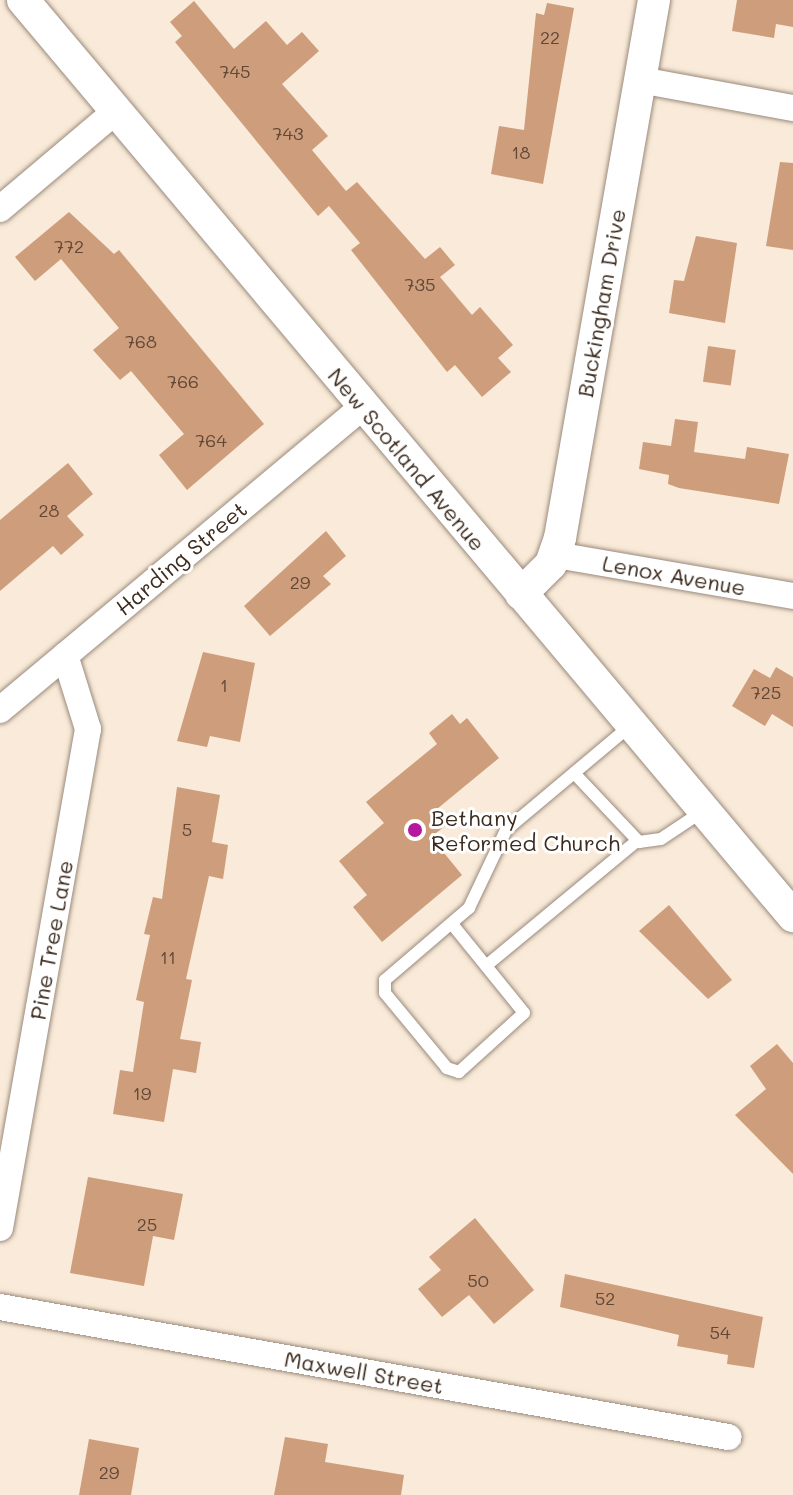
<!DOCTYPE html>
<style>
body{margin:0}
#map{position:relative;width:793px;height:1495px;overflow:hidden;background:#f9ead9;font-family:Mali,sans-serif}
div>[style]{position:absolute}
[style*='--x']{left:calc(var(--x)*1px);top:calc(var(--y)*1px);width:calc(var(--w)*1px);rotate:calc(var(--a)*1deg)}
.building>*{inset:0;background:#ce9d7c;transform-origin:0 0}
.roads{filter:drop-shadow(0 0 2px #9a8a7c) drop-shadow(0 0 2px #9a8a7c)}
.service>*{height:12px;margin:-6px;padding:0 6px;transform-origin:6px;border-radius:6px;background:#fff}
.minor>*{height:26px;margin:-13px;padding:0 13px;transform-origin:13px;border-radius:13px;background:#fff}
.tertiary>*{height:32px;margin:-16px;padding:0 16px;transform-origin:16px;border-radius:16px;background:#fff}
.dots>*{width:22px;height:22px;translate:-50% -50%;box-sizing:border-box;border:4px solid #fff;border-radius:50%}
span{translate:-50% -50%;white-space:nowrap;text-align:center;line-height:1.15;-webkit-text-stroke:6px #fff;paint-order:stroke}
.number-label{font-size:18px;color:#604736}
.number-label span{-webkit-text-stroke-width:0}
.street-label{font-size:22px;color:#3b2a1e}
.poi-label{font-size:22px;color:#3b2a1e}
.left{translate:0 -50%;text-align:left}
</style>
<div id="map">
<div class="building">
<i style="clip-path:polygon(737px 0,793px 0,793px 27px,776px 24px,774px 38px,732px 31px)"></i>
<i style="clip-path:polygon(194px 1px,234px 49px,266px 21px,287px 45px,302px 32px,319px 51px,282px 84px,328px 136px,312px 150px,346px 191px,357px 182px,425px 259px,440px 247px,455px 265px,440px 277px,472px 315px,480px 307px,513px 345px,498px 358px,511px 372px,482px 397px,455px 365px,447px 372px,351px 250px,360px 243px,329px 206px,318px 216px,175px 42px,182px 36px,170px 22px)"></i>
<i style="clip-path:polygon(547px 3px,574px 8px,543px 184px,491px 174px,499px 126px,524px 130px,536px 13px,544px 15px)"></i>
<i style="clip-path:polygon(780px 162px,793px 163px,793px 250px,766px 246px)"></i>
<i style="clip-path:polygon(69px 212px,114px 254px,119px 250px,264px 424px,187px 490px,159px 455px,184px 434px,131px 371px,120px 380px,93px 350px,119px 328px,61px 259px,35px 281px,15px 257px)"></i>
<i style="clip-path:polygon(696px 236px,737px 243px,725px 323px,669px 313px,674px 280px,684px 281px)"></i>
<i style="left:708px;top:346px;width:28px;height:36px;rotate:8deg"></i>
<i style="clip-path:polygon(675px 419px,698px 422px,694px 452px,745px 459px,747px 447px,789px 454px,779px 504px,679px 488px,668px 484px,669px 475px,639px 469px,643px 442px,671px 446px)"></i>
<i style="clip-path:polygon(68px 463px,93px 494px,67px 516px,84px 535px,61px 555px,53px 546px,0 591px,0 520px)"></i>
<i style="clip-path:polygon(326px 531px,346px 556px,323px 576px,331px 584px,270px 636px,244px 606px)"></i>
<i style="clip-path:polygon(203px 652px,255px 663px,240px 742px,210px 736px,207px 747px,177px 741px)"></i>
<i style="clip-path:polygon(776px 667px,793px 677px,793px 727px,772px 714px,765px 726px,732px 706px,754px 669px,770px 678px)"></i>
<i style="clip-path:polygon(452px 714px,460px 724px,467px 718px,499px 758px,437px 809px,449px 823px,431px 837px,462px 875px,382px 942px,353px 907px,367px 895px,339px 861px,384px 823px,366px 802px,437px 744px,429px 733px)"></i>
<i style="clip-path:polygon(177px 787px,220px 795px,212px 842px,228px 845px,223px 879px,209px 876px,186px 979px,192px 980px,180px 1039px,201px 1042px,196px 1073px,173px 1069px,164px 1122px,113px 1114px,120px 1070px,133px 1072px,144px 1002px,136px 1000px,150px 935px,144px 934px,153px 897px,162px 899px)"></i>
<i style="clip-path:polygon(669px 905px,732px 980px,708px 999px,639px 931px)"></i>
<i style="clip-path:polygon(777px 1044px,793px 1063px,793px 1174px,735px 1115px,766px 1089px,750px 1066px)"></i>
<i style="clip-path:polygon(88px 1177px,183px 1194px,174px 1240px,153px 1236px,144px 1286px,70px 1273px)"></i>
<i style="clip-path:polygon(475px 1218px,534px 1290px,494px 1324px,469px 1295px,442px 1317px,418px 1289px,441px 1270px,429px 1257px)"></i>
<i style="clip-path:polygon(565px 1274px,763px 1317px,754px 1368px,727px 1364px,728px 1355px,677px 1346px,679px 1335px,560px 1307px)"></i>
<i style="clip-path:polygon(285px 1437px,328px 1444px,325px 1462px,404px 1475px,401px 1495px,274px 1495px)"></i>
<i style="clip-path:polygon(89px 1439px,139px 1448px,131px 1495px,79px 1495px)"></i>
</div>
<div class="roads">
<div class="service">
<i style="--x:574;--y:773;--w:95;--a:46.7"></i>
<i style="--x:639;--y:842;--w:22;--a:-8"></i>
<i style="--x:661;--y:839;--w:50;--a:-33.7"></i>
<i style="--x:452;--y:924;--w:114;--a:51"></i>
<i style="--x:524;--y:1013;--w:88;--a:137.8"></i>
<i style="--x:459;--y:1072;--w:13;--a:-162"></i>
<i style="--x:447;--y:1068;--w:97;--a:-129.6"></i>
<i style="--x:385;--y:993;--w:13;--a:-90"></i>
<i style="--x:385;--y:980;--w:111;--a:-40.6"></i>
<i style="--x:469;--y:908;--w:86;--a:-64.6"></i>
<i style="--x:506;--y:830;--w:162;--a:-40"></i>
<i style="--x:487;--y:965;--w:195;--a:-39.6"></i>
</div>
<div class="minor">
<i style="--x:640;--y:80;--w:156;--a:10.4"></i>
<i style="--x:0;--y:209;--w:152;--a:-40.2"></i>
<i style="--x:556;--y:555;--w:241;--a:9.8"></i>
<i style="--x:0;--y:710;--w:472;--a:-39.9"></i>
<i style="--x:0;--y:1228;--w:507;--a:-80"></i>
<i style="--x:88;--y:729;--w:77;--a:-107.3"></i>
<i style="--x:0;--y:1307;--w:740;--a:10.12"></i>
</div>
<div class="tertiary">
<i style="--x:23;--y:0;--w:1197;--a:49.95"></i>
<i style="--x:521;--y:594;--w:42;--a:-45"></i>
<i style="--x:551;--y:564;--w:28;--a:-71"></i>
<i style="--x:560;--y:538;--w:546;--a:-80.09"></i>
</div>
</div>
<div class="dots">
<i style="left:415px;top:830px;background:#b5179e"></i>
</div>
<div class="number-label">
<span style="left:550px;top:37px">22</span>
<span style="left:235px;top:71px">745</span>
<span style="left:288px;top:133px">743</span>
<span style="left:521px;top:152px">18</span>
<span style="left:69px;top:246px">772</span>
<span style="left:420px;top:284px">735</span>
<span style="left:141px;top:341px">768</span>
<span style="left:183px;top:381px">766</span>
<span style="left:211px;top:440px">764</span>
<span style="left:49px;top:510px">28</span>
<span style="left:300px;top:582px">29</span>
<span style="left:224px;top:685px">1</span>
<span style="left:766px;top:692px">725</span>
<span style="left:187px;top:829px">5</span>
<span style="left:168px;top:957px">11</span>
<span style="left:142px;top:1093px">19</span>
<span style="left:147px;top:1224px">25</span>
<span style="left:478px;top:1280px">50</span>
<span style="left:605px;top:1298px">52</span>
<span style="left:720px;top:1332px">54</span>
<span style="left:109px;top:1472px">29</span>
</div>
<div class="street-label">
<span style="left:601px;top:303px;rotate:-80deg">Buckingham Drive</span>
<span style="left:407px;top:459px;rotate:50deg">New Scotland Avenue</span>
<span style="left:181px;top:558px;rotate:-40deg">Harding Street</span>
<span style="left:674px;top:575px;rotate:10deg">Lenox Avenue</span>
<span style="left:51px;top:940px;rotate:-80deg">Pine Tree Lane</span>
<span style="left:364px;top:1372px;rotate:10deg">Maxwell Street</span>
</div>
<div class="poi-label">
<span class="left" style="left:431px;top:830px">Bethany<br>Reformed Church</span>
</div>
</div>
